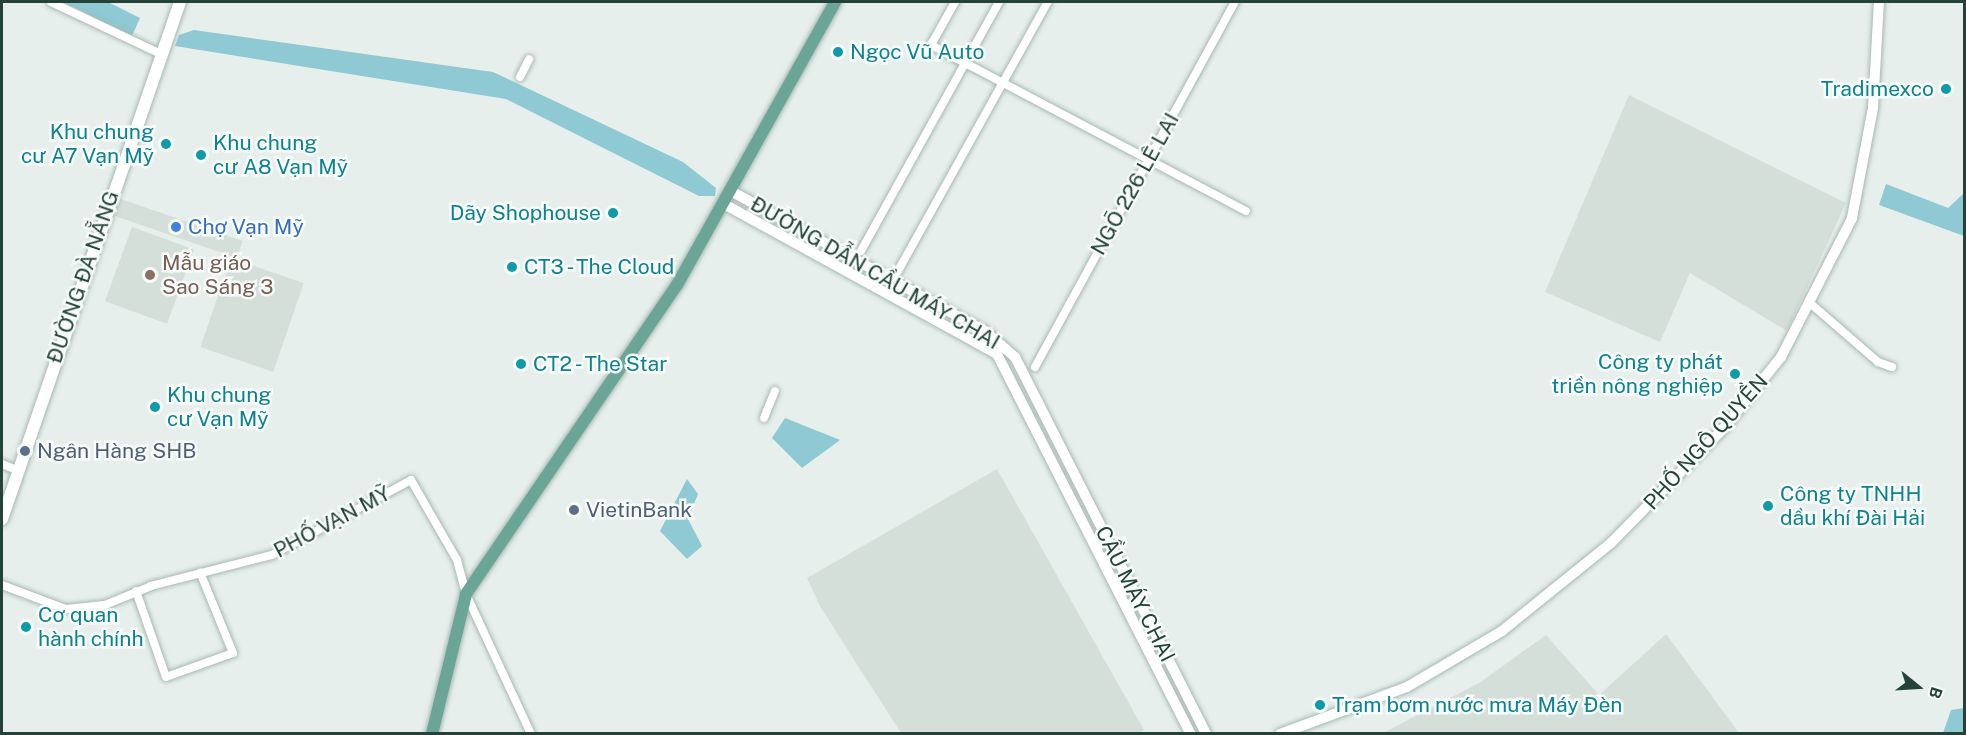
<!DOCTYPE html>
<meta charset="utf-8">
<style>
body{margin:0}
#map{position:relative;width:1966px;height:735px;overflow:hidden;background:#e6efeb;font-family:"Public Sans",sans-serif}
div>[style]{position:absolute}
[style*='--x']{left:calc(var(--x)*1px);top:calc(var(--y)*1px);width:calc(var(--w)*1px);rotate:calc(var(--a)*1deg)}
.built>*{inset:0;background:#d4dfda;transform-origin:0 0}
.water>*{inset:0;background:#8ec9d4}
.roads{filter:drop-shadow(0 0 2px #a8b8b2) drop-shadow(0 0 2px #a8b8b2)}
.minor>*{height:8px;margin:-4px;padding:0 4px;transform-origin:4px;border-radius:4px;background:#fff}
.tertiary>*{height:10px;margin:-5px;padding:0 5px;transform-origin:5px;border-radius:5px;background:#fff}
.secondary>*{height:12px;margin:-6px;padding:0 6px;transform-origin:6px;border-radius:6px;background:#fff}
.primary>*{height:12px;margin:-6px;padding:0 6px;transform-origin:6px;border-radius:6px;background:#6aa596}
.dots>*{width:16px;height:16px;translate:-50% -50%;box-sizing:border-box;border:3px solid #f7fbf9;border-radius:50%}
span{translate:-50% -50%;white-space:nowrap;text-align:center;line-height:1.15;-webkit-text-stroke:5px #f7fbf9;paint-order:stroke}
.culture-label{font-size:21px;color:#0d838f}
.left{translate:0 -50%;text-align:left}
.right{translate:-100% -50%;text-align:right}
.street-label{font-size:21px;color:#24423a}
.shop-label{font-size:21px;color:#366cbe}
.education-label{font-size:21px;color:#785e54}
.service-label{font-size:21px;color:#4e5e75}
.frame{position:absolute;inset:0;border:3px solid #24423a;pointer-events:none}
.north{position:absolute;left:1888px;top:657px;width:60px;height:60px;-webkit-text-stroke:4px #f7fbf9;paint-order:stroke;rotate:108deg;font-size:16px;font-weight:700;line-height:24px;text-align:center;color:#24423a}
.north::after{content:'';display:block;margin:auto;width:21px;height:27px;background:#24423a;clip-path:polygon(50% 0,100% 100%,50% 72%,0 100%)}
</style>
<div id="map">
<div class="built">
<i style="clip-path:polygon(1629px 95px,1846px 203px,1787px 331px,1690px 273px,1660px 342px,1545px 292px)"></i>
<i style="left:115px;top:197px;width:135px;height:18px;rotate:19deg"></i>
<i style="left:132px;top:227px;width:66px;height:79px;rotate:20deg"></i>
<i style="left:231px;top:258px;width:77px;height:94px;rotate:19deg"></i>
<i style="clip-path:polygon(997px 469px,1144px 730px,1138px 733px,901px 733px,821px 608px,807px 578px)"></i>
<i style="clip-path:polygon(1666px 634px,1739px 733px,1383px 733px,1479px 683px,1546px 635px,1599px 695px)"></i>
</div>
<div class="water">
<i style="clip-path:polygon(63px 2px,108px 2px,140px 18px,132px 36px)"></i>
<i style="clip-path:polygon(194px 30px,493px 72px,683px 162px,716px 188px,715px 196px,699px 196px,506px 99px,175px 46px,179px 35px)"></i>
<i style="clip-path:polygon(1886px 184px,1948px 208px,1964px 193px,1964px 236px,1879px 205px)"></i>
<i style="clip-path:polygon(785px 418px,840px 440px,802px 468px,772px 438px)"></i>
<i style="clip-path:polygon(687px 479px,698px 494px,688px 519px,702px 546px,687px 559px,660px 531px)"></i>
<i style="clip-path:polygon(1964px 708px,1964px 733px,1943px 733px,1951px 710px)"></i>
</div>
<div class="roads">
<div class="minor">
<i style="--x:51;--y:2;--w:122;--a:25.3"></i>
<i style="--x:955;--y:2;--w:49;--a:119.2"></i>
<i style="--x:931;--y:45;--w:356;--a:27.8"></i>
<i style="--x:520;--y:77;--w:20;--a:-63"></i>
<i style="--x:861;--y:251;--w:285;--a:-61"></i>
<i style="--x:898;--y:271;--w:308;--a:-60.9"></i>
<i style="--x:1810;--y:303;--w:90;--a:40.9"></i>
<i style="--x:1878;--y:362;--w:15;--a:20"></i>
<i style="--x:1035;--y:367;--w:416;--a:-61.3"></i>
<i style="--x:764;--y:418;--w:29;--a:-68"></i>
<i style="--x:2;--y:464;--w:16;--a:22"></i>
<i style="--x:2;--y:585;--w:68;--a:20.6"></i>
<i style="--x:66;--y:609;--w:39;--a:-6"></i>
<i style="--x:105;--y:605;--w:50;--a:-22.4"></i>
<i style="--x:151;--y:586;--w:125;--a:-14.4"></i>
<i style="--x:272;--y:555;--w:158;--a:-28.3"></i>
<i style="--x:411;--y:480;--w:92;--a:60.1"></i>
<i style="--x:457;--y:560;--w:35;--a:75"></i>
<i style="--x:466;--y:594;--w:154;--a:65.1"></i>
<i style="--x:136;--y:591;--w:91;--a:70.8"></i>
<i style="--x:166;--y:677;--w:71;--a:-19.7"></i>
<i style="--x:233;--y:653;--w:87;--a:-112.2"></i>
</div>
<div class="tertiary">
<i style="--x:731;--y:191;--w:290;--a:28.9"></i>
<i style="--x:985;--y:331;--w:40;--a:41"></i>
<i style="--x:1015;--y:357;--w:423;--a:63.1"></i>
<i style="--x:724;--y:204;--w:311;--a:28.8"></i>
<i style="--x:997;--y:354;--w:427;--a:63"></i>
<i style="--x:1280;--y:734;--w:135;--a:-20.3"></i>
<i style="--x:1407;--y:687;--w:110;--a:-30.5"></i>
<i style="--x:1502;--y:631;--w:140;--a:-38.9"></i>
<i style="--x:1611;--y:543;--w:161;--a:-45.5"></i>
<i style="--x:1724;--y:428;--w:91;--a:-51.2"></i>
<i style="--x:1781;--y:357;--w:156;--a:-62.9"></i>
<i style="--x:1852;--y:218;--w:112;--a:-79.2"></i>
<i style="--x:1873;--y:108;--w:106;--a:-86.8"></i>
</div>
<div class="secondary">
<i style="--x:2;--y:519;--w:547;--a:-71"></i>
</div>
<div class="primary">
<i style="--x:432;--y:734;--w:144;--a:-76.3"></i>
<i style="--x:466;--y:594;--w:374;--a:-55.7"></i>
<i style="--x:677;--y:285;--w:324;--a:-60.8"></i>
</div>
</div>
<div class="dots">
<i style="left:838px;top:52px;background:#0f9aa8"></i>
<i style="left:1946px;top:89px;background:#0f9aa8"></i>
<i style="left:166px;top:144px;background:#0f9aa8"></i>
<i style="left:201px;top:155px;background:#0f9aa8"></i>
<i style="left:613px;top:213px;background:#0f9aa8"></i>
<i style="left:176px;top:227px;background:#3f7fe0"></i>
<i style="left:512px;top:267px;background:#0f9aa8"></i>
<i style="left:150px;top:275px;background:#8d6e63"></i>
<i style="left:521px;top:364px;background:#0f9aa8"></i>
<i style="left:1735px;top:374px;background:#0f9aa8"></i>
<i style="left:155px;top:407px;background:#0f9aa8"></i>
<i style="left:25px;top:451px;background:#5c6f8a"></i>
<i style="left:1768px;top:506px;background:#0f9aa8"></i>
<i style="left:574px;top:510px;background:#5c6f8a"></i>
<i style="left:26px;top:627px;background:#0f9aa8"></i>
<i style="left:1320px;top:705px;background:#0f9aa8"></i>
</div>
<div class="culture-label">
<span class="left" style="left:850px;top:52px">Ngọc Vũ Auto</span>
<span class="right" style="left:1934px;top:89px">Tradimexco</span>
<span class="right" style="left:154px;top:144px">Khu chung<br>cư A7 Vạn Mỹ</span>
<span class="left" style="left:213px;top:155px">Khu chung<br>cư A8 Vạn Mỹ</span>
<span class="right" style="left:601px;top:213px">Dãy Shophouse</span>
<span class="left" style="left:524px;top:267px">CT3 - The Cloud</span>
<span class="right" style="left:1723px;top:374px">Công ty phát<br>triền nông nghiệp</span>
<span class="left" style="left:533px;top:364px">CT2 - The Star</span>
<span class="left" style="left:167px;top:407px">Khu chung<br>cư Vạn Mỹ</span>
<span class="left" style="left:1780px;top:506px">Công ty TNHH<br>dầu khí Đài Hải</span>
<span class="left" style="left:38px;top:627px">Cơ quan<br>hành chính</span>
<span class="left" style="left:1332px;top:705px">Trạm bơm nước mưa Máy Đèn</span>
</div>
<div class="street-label">
<span style="left:1135px;top:184px;rotate:-61deg">NGÕ 226 LÊ LAI</span>
<span style="left:875px;top:273px;rotate:30deg">ĐƯỜNG DẪN CẦU MÁY CHAI</span>
<span style="left:83px;top:277px;rotate:-71deg">ĐƯỜNG ĐÀ NẴNG</span>
<span style="left:1706px;top:442px;rotate:-48deg">PHỐ NGÔ QUYỀN</span>
<span style="left:332px;top:522px;rotate:-28deg">PHỐ VẠN MỸ</span>
<span style="left:1135px;top:594px;rotate:63deg">CẦU MÁY CHAI</span>
</div>
<div class="shop-label">
<span class="left" style="left:188px;top:227px">Chợ Vạn Mỹ</span>
</div>
<div class="education-label">
<span class="left" style="left:162px;top:275px">Mẫu giáo<br>Sao Sáng 3</span>
</div>
<div class="service-label">
<span class="left" style="left:37px;top:451px">Ngân Hàng SHB</span>
<span class="left" style="left:586px;top:510px">VietinBank</span>
</div>
<div class="frame"></div>
<div class="north">B</div>
</div>
